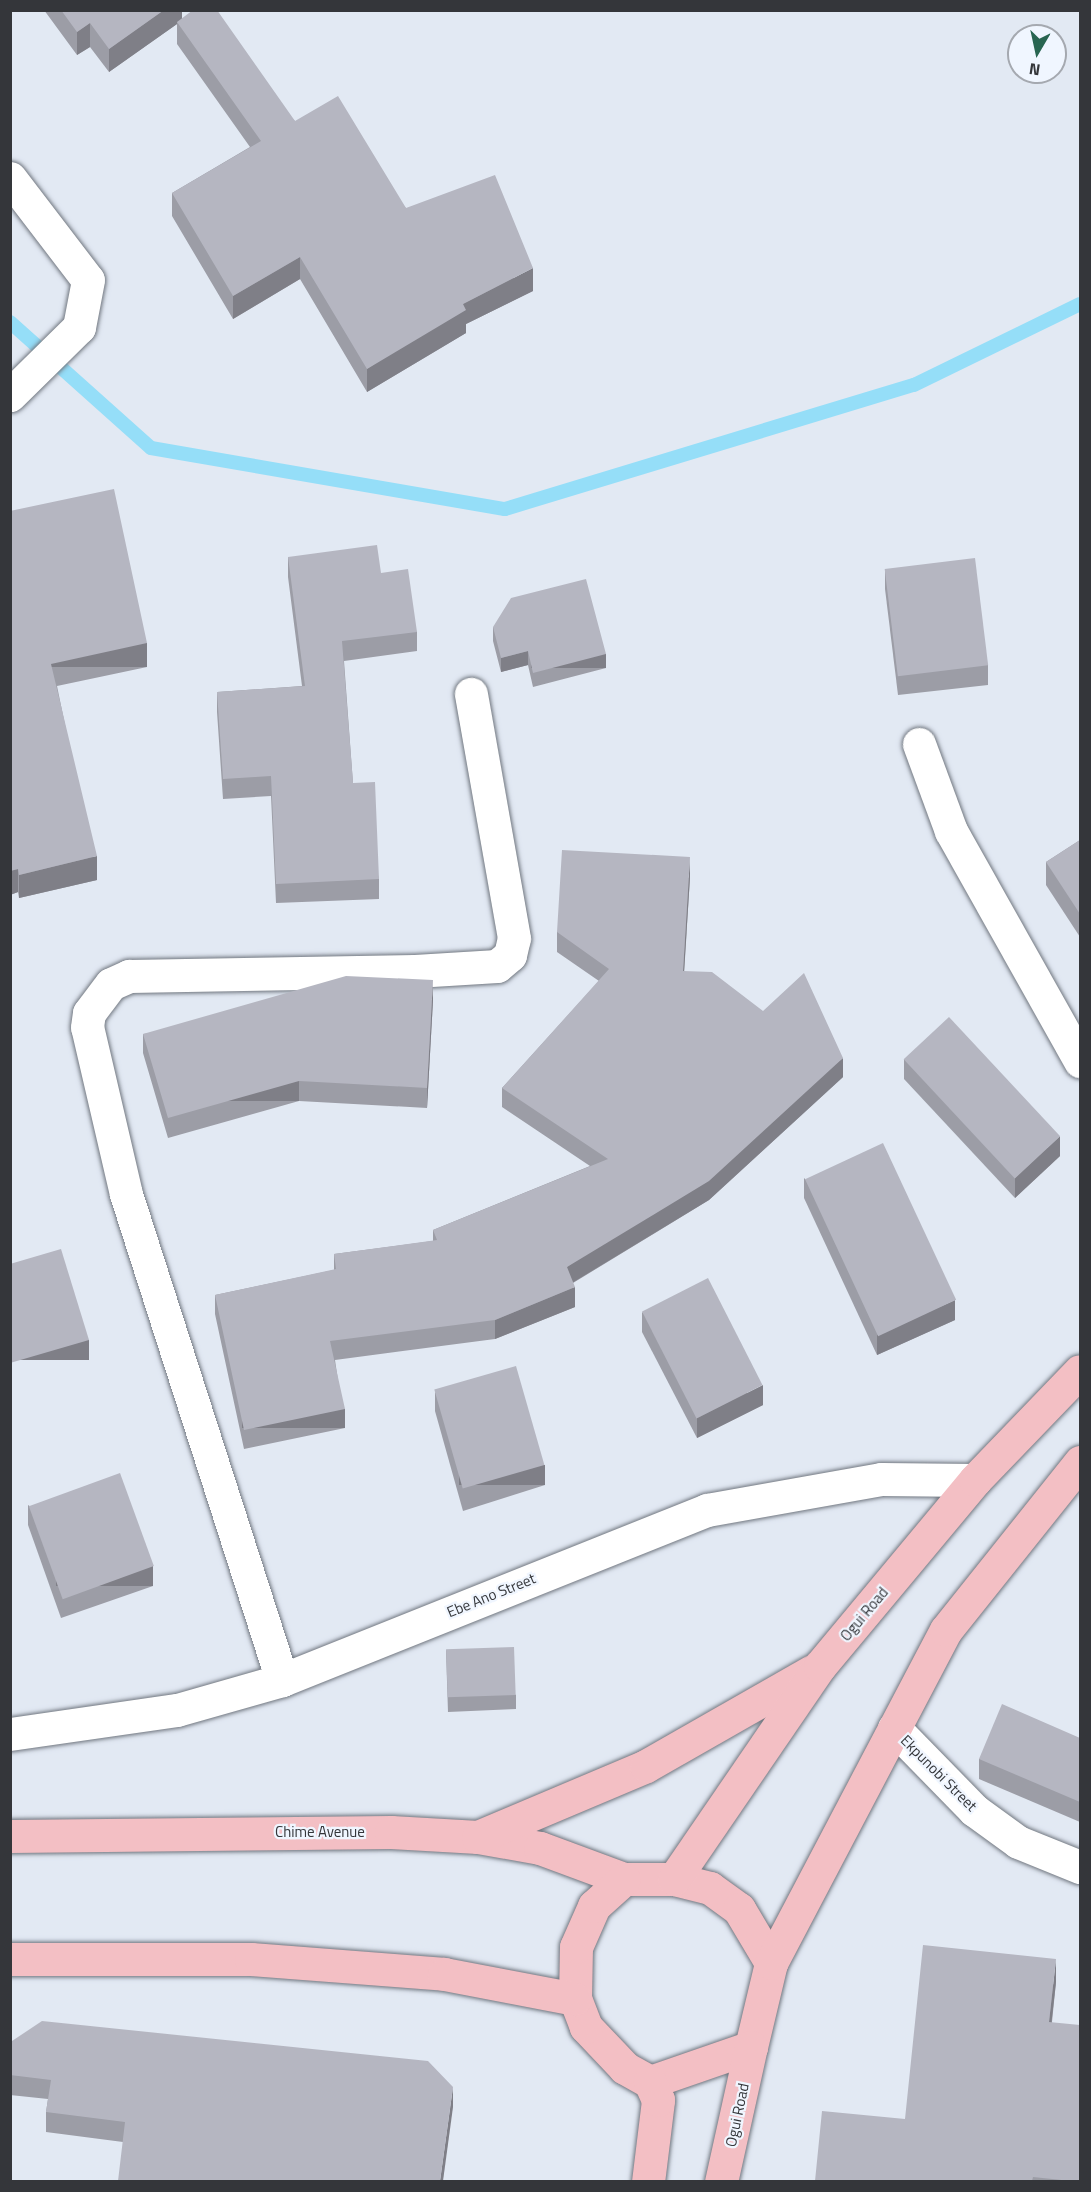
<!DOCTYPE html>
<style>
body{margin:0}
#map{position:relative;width:1091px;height:2192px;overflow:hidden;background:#e2e9f3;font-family:"Titillium Web",sans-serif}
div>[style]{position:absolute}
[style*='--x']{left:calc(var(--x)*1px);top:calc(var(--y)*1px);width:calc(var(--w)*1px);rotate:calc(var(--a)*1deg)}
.stream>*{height:14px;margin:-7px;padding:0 7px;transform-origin:7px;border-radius:7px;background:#95def8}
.roads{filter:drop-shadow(0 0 2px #717780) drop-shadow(0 0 2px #717780)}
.minor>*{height:33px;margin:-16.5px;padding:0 16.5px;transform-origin:16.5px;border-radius:16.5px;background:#fff}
.primary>*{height:33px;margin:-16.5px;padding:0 16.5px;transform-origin:16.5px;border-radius:16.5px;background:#f3bfc4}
.wall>*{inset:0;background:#9c9da6}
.shaded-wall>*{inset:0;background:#7f7f87;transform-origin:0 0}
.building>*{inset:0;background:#b5b6c1;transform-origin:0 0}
span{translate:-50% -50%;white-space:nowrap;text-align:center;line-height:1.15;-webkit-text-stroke:4.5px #f0f6ff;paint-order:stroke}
.street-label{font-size:15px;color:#34363a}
.frame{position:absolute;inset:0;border:12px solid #34363a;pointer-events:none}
.north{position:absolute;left:1007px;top:24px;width:60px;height:60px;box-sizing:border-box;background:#f0f6ff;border:2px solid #a5a9b0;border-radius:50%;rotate:189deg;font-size:16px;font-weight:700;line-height:24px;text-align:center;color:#34363a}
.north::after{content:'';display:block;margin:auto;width:21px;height:27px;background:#286551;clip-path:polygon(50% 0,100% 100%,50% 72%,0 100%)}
</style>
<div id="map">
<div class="stream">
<i style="--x:10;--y:322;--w:189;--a:41.8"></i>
<i style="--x:151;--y:448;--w:359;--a:9.8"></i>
<i style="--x:505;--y:509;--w:427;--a:-16.9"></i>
<i style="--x:914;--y:385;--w:185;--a:-26"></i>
</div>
<div class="roads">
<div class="minor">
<i style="--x:10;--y:178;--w:128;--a:52.6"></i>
<i style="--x:88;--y:280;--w:48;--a:100.8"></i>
<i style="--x:79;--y:327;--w:97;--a:135.4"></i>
<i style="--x:919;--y:744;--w:93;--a:69.8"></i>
<i style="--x:951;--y:831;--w:264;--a:60.7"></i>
<i style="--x:282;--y:1680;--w:510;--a:-107.8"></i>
<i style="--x:126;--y:1194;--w:171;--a:-103.1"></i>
<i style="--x:87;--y:1027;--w:14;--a:-82"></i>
<i style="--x:89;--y:1013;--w:36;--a:-53"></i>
<i style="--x:111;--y:984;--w:20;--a:-24"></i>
<i style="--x:129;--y:976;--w:286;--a:-1"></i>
<i style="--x:415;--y:971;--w:82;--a:-3.5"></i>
<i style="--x:497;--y:966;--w:17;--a:-40"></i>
<i style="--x:510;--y:955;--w:17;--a:-77"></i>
<i style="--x:514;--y:938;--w:248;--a:-100"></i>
<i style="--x:894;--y:1728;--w:115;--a:45.7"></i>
<i style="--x:974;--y:1810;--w:54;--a:36"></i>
<i style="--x:1018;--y:1842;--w:67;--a:22"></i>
<i style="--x:10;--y:1734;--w:169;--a:-8.2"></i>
<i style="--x:177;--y:1710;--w:109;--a:-15.9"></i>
<i style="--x:282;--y:1680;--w:458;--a:-21.8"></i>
<i style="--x:707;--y:1510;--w:177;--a:-10.1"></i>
<i style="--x:881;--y:1479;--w:94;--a:0.6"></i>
</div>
<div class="primary">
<i style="--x:10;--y:1836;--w:381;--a:-0.6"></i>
<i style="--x:391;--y:1832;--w:87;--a:3.3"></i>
<i style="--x:478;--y:1837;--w:63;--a:10.1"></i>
<i style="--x:540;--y:1848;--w:90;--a:20.3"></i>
<i style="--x:478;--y:1837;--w:182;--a:-22.9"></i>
<i style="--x:646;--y:1766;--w:190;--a:-29.7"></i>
<i style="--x:624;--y:1879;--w:50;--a:0"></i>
<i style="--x:674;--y:1879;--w:37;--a:14"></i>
<i style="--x:710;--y:1888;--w:36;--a:36"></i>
<i style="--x:739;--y:1909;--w:63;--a:59.3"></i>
<i style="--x:771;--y:1963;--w:86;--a:103.4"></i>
<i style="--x:751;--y:2047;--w:107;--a:160.9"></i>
<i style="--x:650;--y:2082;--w:29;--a:-151"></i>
<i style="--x:625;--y:2068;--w:57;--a:-133.6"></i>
<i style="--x:586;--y:2027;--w:30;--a:-111"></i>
<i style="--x:575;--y:1999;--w:52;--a:-88.9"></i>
<i style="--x:576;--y:1947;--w:45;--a:-66.3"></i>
<i style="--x:594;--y:1906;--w:40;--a:-42"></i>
<i style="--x:674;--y:1879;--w:258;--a:-55.6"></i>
<i style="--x:820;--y:1666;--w:242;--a:-50.2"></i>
<i style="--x:975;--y:1480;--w:151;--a:-46.1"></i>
<i style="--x:10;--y:1959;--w:241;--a:0"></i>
<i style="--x:251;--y:1959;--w:194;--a:4.4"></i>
<i style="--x:444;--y:1974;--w:133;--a:10.8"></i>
<i style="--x:771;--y:1963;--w:376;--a:-62.3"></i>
<i style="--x:946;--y:1630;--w:215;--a:-51.4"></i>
<i style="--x:648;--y:2182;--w:83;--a:-83"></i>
<i style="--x:658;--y:2100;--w:20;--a:-114"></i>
<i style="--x:721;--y:2182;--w:138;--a:-77.5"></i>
</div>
</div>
<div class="wall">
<i style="clip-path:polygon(44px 10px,182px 10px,182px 18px,295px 121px,406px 208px,533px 291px,466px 324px,466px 333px,367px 392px,300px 279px,233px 319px,172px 216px,172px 193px,250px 147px,177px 44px,177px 24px,109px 72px,90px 47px,77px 55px)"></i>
<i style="clip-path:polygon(10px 511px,147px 667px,57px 686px,97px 880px,19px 898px,18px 892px,10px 895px)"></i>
<i style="clip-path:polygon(288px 557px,381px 573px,417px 632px,417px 651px,344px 661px,353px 783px,379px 879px,379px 899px,276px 903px,271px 796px,223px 799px,217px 712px,217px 692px,302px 686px,288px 577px)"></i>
<i style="clip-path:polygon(885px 569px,988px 665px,988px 685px,898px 695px,885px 589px)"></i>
<i style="clip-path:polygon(493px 627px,606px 668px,533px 687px,528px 665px,501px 672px,493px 641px)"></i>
<i style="clip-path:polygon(1080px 840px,1080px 937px,1046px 885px,1046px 862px)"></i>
<i style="clip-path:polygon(690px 877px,684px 971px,843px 1077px,709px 1200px,573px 1283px,575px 1307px,495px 1339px,335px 1360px,345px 1428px,244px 1449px,215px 1314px,215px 1295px,334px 1270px,334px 1254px,433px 1241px,433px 1230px,590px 1166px,502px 1107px,502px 1088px,599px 981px,557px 952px,557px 932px)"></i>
<i style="clip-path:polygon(433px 1000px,427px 1108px,299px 1101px,168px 1138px,143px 1053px,143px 1034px)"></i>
<i style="clip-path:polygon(904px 1059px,1060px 1156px,1015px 1198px,904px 1079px)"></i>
<i style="clip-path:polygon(804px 1178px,955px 1320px,877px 1355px,804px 1198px)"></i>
<i style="clip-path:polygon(642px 1312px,763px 1405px,697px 1438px,642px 1332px)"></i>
<i style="clip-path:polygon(435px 1392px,545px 1485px,463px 1511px,435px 1411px)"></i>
<i style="clip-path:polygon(28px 1505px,153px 1586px,61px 1618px,28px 1525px)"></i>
<i style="clip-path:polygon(446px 1650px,516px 1695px,516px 1709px,448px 1712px)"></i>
<i style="clip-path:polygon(1080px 1738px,1080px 1822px,979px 1779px,979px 1759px)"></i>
<i style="clip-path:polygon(1056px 1982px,1052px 2022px,1080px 2181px,815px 2181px,905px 2119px)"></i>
<i style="clip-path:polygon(10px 2054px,453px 2107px,123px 2142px,46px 2132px,46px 2112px,48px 2099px,10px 2095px)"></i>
</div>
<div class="shaded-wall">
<i style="clip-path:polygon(164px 10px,182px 10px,182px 21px,177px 22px,177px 24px,109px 72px,109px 49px)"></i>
<i style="clip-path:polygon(90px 23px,90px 47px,77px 55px,77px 32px)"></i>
<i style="clip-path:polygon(300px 257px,300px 279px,233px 319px,233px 296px)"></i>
<i style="clip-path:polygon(533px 268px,533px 291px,466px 324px,466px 333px,367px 392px,367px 369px,463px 304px)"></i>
<i style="left:147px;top:643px;width:24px;height:98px;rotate:90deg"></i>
<i style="clip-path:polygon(528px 651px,528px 665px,501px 672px,501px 658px)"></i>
<i style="left:606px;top:654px;width:14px;height:75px;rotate:90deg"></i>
<i style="clip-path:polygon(97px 856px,97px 880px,19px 898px,19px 875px)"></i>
<i style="clip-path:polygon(690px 857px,690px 877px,683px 990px,683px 971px)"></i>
<i style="clip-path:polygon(18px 869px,18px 892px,10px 895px,10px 871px)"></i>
<i style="clip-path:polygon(433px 980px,433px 1000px,427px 1108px,427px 1088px)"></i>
<i style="clip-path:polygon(843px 1058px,843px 1077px,709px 1200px,567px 1286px,567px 1267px)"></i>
<i style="left:299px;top:1081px;width:20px;height:136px;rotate:90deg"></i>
<i style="clip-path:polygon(1060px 1136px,1060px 1156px,1015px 1198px,1015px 1178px)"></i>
<i style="clip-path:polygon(575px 1287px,575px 1307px,495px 1339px,495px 1320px)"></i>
<i style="clip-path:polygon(955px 1300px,955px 1320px,877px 1355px,877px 1335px)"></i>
<i style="left:89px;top:1340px;width:20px;height:82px;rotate:90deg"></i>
<i style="clip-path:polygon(763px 1385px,763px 1405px,697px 1438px,697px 1418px)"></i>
<i style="left:345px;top:1409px;width:19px;height:103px;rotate:90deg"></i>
<i style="left:545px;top:1465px;width:20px;height:86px;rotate:90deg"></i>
<i style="left:153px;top:1566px;width:20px;height:97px;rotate:90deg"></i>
<i style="clip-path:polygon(1056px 1959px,1056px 1982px,1049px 2044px,1049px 2022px)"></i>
<i style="clip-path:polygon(453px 2087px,453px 2107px,443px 2181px,440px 2181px)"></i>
</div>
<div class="building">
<i style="clip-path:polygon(61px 10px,164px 10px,109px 49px,90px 23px,77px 32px)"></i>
<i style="clip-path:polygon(193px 10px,217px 10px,295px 121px,338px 96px,406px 208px,495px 175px,533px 268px,463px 304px,466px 310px,367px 369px,300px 257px,233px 296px,172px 193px,261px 141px,177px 22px)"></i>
<i style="clip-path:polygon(114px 489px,147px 643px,51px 664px,97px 856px,19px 875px,18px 869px,10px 871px,10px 511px)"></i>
<i style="clip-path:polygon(377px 545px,381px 573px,408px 569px,417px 632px,342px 641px,353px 783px,375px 782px,379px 879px,276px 884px,271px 776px,223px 779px,217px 692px,305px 686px,288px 557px)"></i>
<i style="left:975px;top:558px;width:108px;height:91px;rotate:83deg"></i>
<i style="clip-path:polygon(586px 579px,606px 654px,533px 673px,528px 651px,501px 658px,493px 627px,511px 598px)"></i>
<i style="clip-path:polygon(1080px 840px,1080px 914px,1046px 862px)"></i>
<i style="clip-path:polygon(562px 850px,690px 857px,683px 971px,712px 972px,763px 1011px,804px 973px,843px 1058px,709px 1181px,567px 1267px,575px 1287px,495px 1320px,330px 1341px,345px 1409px,244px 1430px,215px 1295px,336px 1269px,334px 1254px,437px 1240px,433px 1230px,608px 1159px,502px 1088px,609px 969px,557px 932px)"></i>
<i style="clip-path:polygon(346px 976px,433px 980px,427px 1088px,299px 1081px,168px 1118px,143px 1034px)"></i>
<i style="left:949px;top:1017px;width:163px;height:62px;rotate:47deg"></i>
<i style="left:883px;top:1143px;width:173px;height:86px;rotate:65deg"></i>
<i style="clip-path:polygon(61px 1249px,89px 1340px,10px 1363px,10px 1264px)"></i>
<i style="left:708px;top:1278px;width:120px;height:74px;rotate:63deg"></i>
<i style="left:516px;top:1366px;width:103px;height:85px;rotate:74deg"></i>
<i style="left:120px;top:1473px;width:99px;height:97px;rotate:70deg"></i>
<i style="left:514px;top:1647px;width:48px;height:68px;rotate:88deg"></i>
<i style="clip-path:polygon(1002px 1704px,1080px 1738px,1080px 1802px,979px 1759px)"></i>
<i style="clip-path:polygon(923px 1945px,1056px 1959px,1049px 2022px,1080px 2025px,1080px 2181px,1071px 2181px,1033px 2177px,1032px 2181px,815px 2181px,822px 2111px,905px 2119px)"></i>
<i style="clip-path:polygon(42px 2021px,428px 2061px,453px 2087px,440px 2181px,118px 2181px,125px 2122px,46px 2112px,51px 2080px,10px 2075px,10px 2054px,12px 2041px)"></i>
</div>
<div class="street-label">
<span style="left:491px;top:1595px;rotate:-22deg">Ebe Ano Street</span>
<span style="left:864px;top:1614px;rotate:-50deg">Ogui Road</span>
<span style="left:939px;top:1773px;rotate:45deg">Ekpunobi Street</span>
<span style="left:320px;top:1832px">Chime Avenue</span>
<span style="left:737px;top:2115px;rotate:-78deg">Ogui Road</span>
</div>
<div class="frame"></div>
<div class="north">N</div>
</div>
